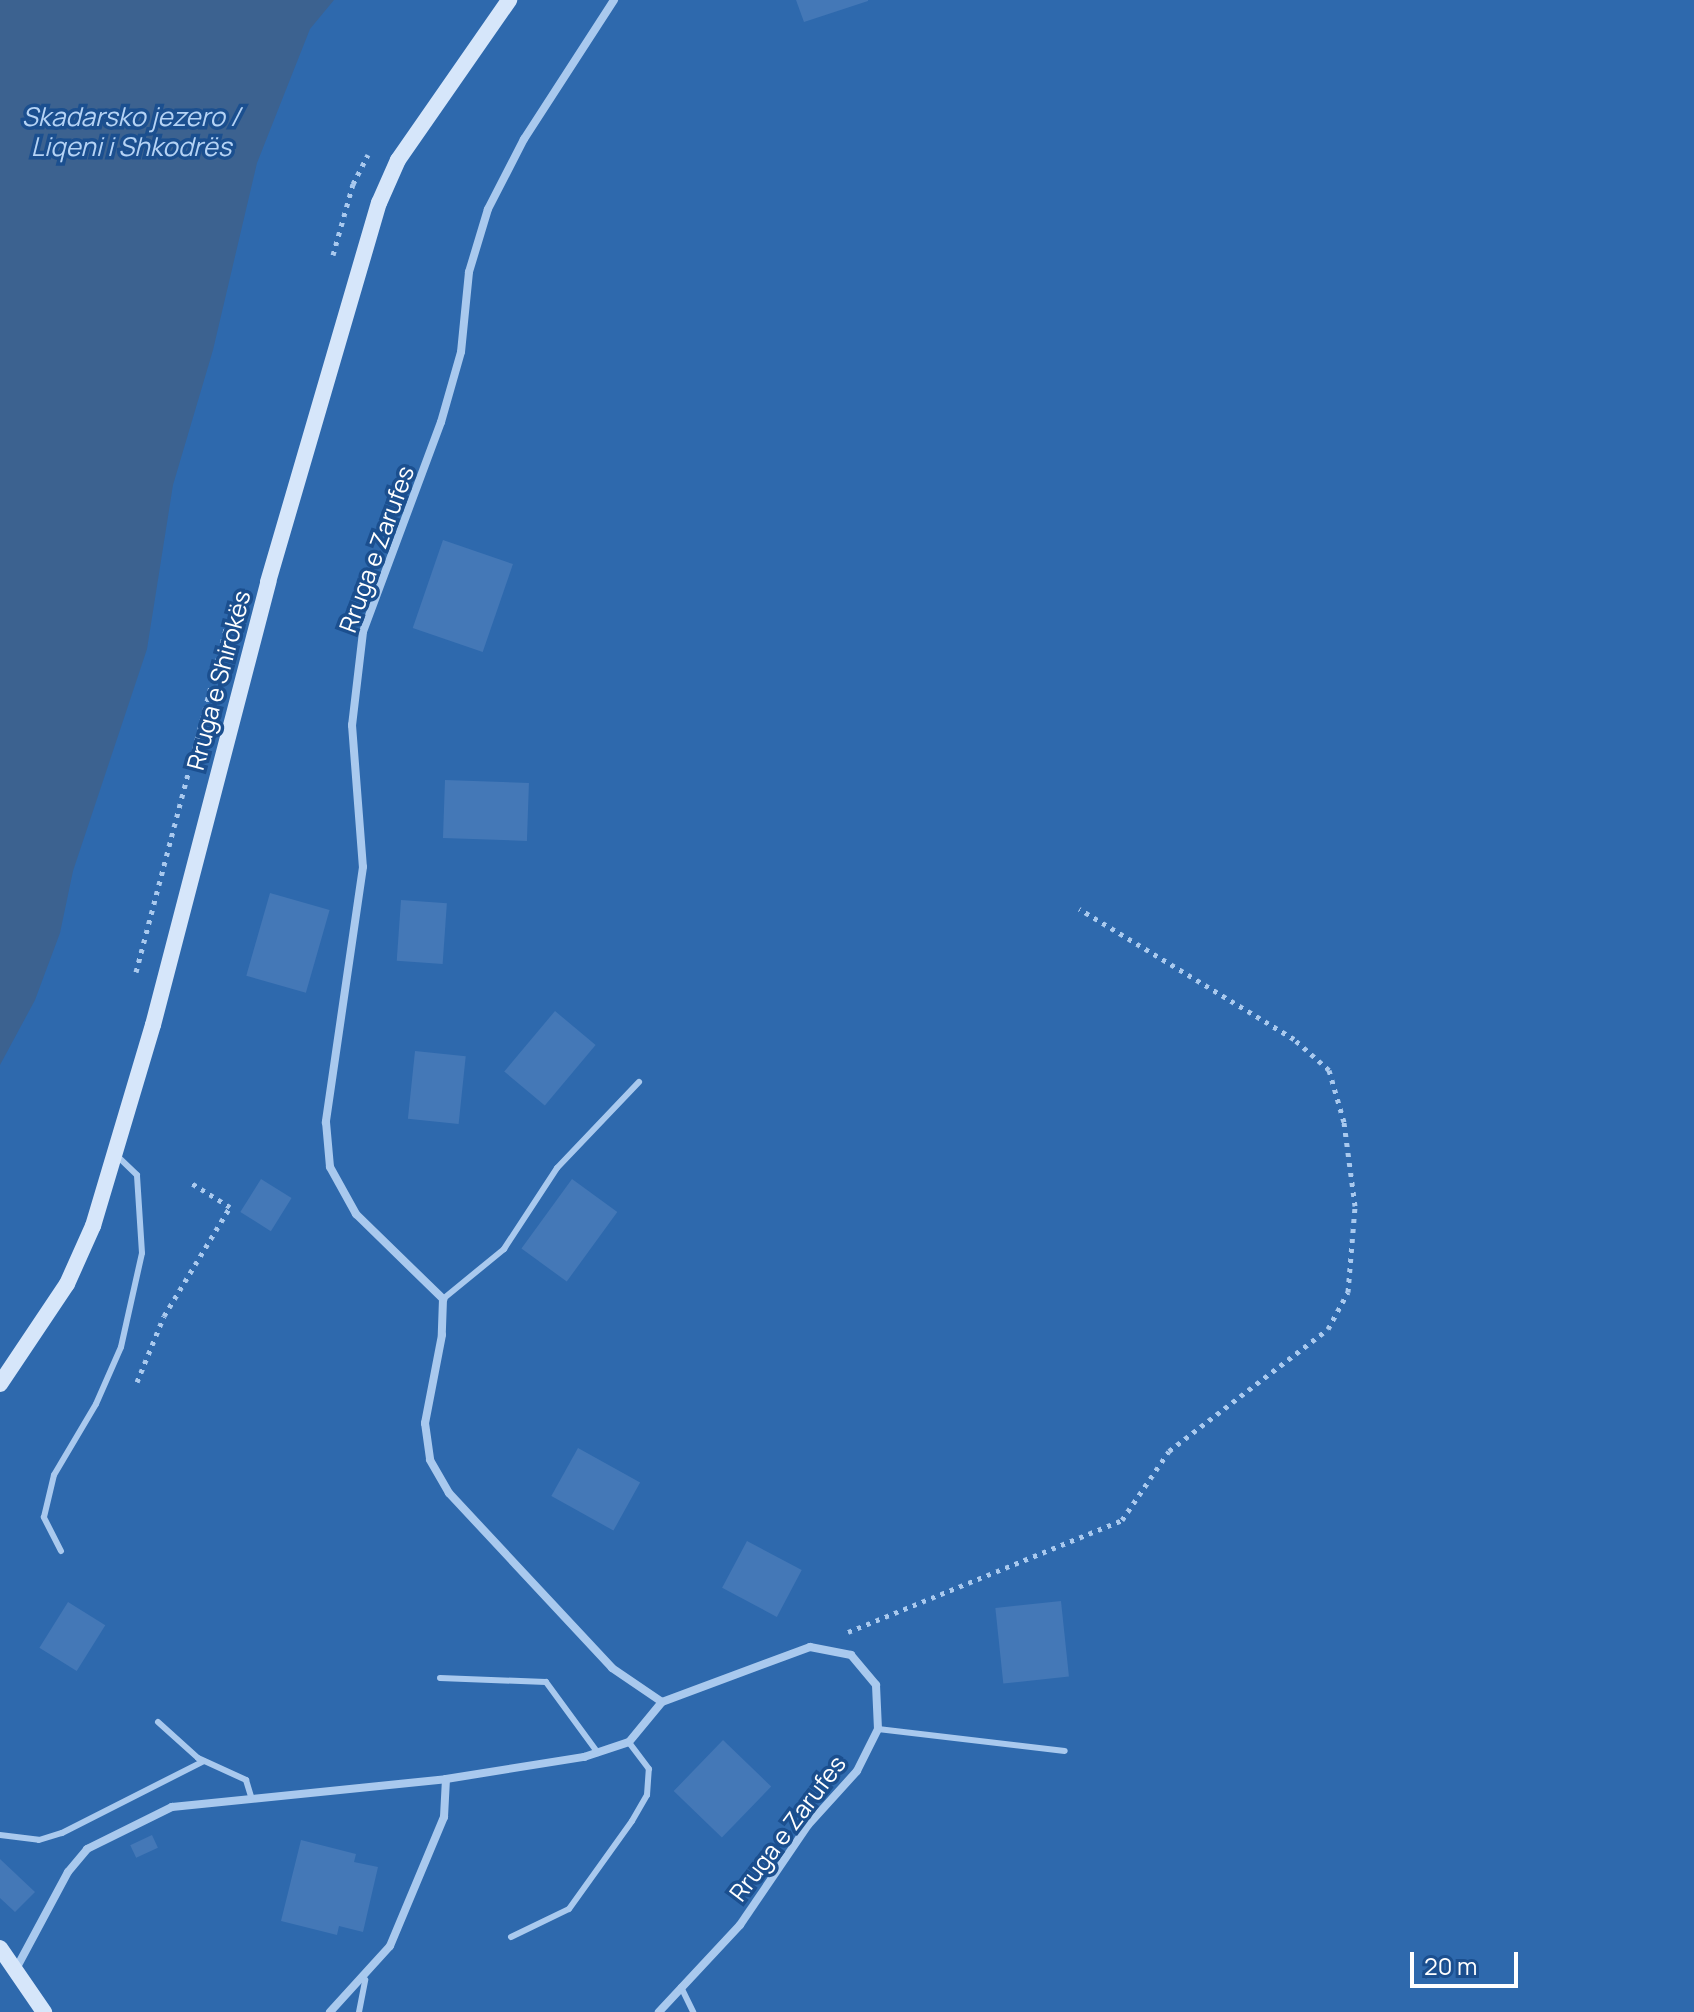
<!DOCTYPE html>
<meta charset="utf-8">
<style>
body{margin:0}
#map{position:relative;width:1694px;height:2012px;overflow:hidden;background:#1b4f8f;font-family:Manrope,sans-serif}
div>[style]{position:absolute}
[style*='--x']{left:calc(var(--x)*1px);top:calc(var(--y)*1px);width:calc(var(--w)*1px);rotate:calc(var(--a)*1deg)}
.green>*{inset:0;background:#2e69ad;transform-origin:0 0}
.water>*{inset:0;background:#3c6290}
.building>*{inset:0;background:#4478b7;transform-origin:0 0}
.path>*{height:5px;margin-top:-2.5px;transform-origin:0;background:repeating-linear-gradient(90deg,#a9c9ee 0 4px,transparent 0 10px)}
.service>*{height:6px;margin:-3px;padding:0 3px;transform-origin:3px;border-radius:3px;background:#a9c9ee}
.minor>*{height:8px;margin:-4px;padding:0 4px;transform-origin:4px;border-radius:4px;background:#a9c9ee}
.secondary>*{height:16px;margin:-8px;padding:0 8px;transform-origin:8px;border-radius:8px;background:#d6e6fa}
span{translate:-50% -50%;white-space:nowrap;text-align:center;line-height:1.15;-webkit-text-stroke:7px #1b4f8f;paint-order:stroke}
.street-label{font-size:24px;color:#fff}
.water-label{font-size:26px;color:#b5d3f5;font-style:italic}
.scale{position:absolute;left:1410px;top:1952px;width:108px;height:36px;box-sizing:border-box;border:4px solid #fff;border-top:0;padding-left:10px;font-size:24px;line-height:28px;white-space:nowrap;color:#fff;-webkit-text-stroke:6px #1b4f8f;paint-order:stroke}
</style>
<div id="map">
<div class="green">
<i style="left:0;top:0;width:1694px;height:2012px"></i>
</div>
<div class="water">
<i style="clip-path:polygon(0 0,334px 0,310px 29px,257px 163px,213px 350px,173px 485px,147px 649px,73px 871px,60px 933px,35px 1000px,0 1065px)"></i>
</div>
<div class="building">
<i style="clip-path:polygon(796px 0,868px 0,868px 1px,804px 22px)"></i>
<i style="left:443px;top:540px;width:74px;height:93px;rotate:19deg"></i>
<i style="left:445px;top:780px;width:84px;height:58px;rotate:2deg"></i>
<i style="left:270px;top:893px;width:62px;height:86px;rotate:16deg"></i>
<i style="left:401px;top:900px;width:46px;height:61px;rotate:4deg"></i>
<i style="left:555px;top:1011px;width:53px;height:79px;rotate:40deg"></i>
<i style="left:415px;top:1051px;width:51px;height:68px;rotate:6deg"></i>
<i style="left:261px;top:1179px;width:36px;height:39px;rotate:32deg"></i>
<i style="left:572px;top:1179px;width:56px;height:86px;rotate:36deg"></i>
<i style="left:578px;top:1448px;width:71px;height:55px;rotate:29deg"></i>
<i style="left:747px;top:1541px;width:62px;height:53px;rotate:28deg"></i>
<i style="left:1061px;top:1601px;width:76px;height:66px;rotate:84deg"></i>
<i style="left:68px;top:1602px;width:44px;height:54px;rotate:32deg"></i>
<i style="left:723px;top:1740px;width:67px;height:71px;rotate:44deg"></i>
<i style="left:152px;top:1835px;width:14px;height:24px;rotate:65deg"></i>
<i style="clip-path:polygon(301px 1840px,356px 1854px,354px 1862px,378px 1867px,363px 1932px,339px 1926px,337px 1935px,281px 1921px)"></i>
<i style="clip-path:polygon(0 1859px,35px 1892px,15px 1912px,0 1898px)"></i>
</div>
<div class="path">
<i style="--x:333;--y:255;--w:74;--a:-74.3"></i>
<i style="--x:353;--y:184;--w:33;--a:-63"></i>
<i style="--x:136;--y:972;--w:366;--a:-75.3"></i>
<i style="--x:137;--y:1382;--w:71;--a:-67.8"></i>
<i style="--x:164;--y:1316;--w:127;--a:-58.8"></i>
<i style="--x:230;--y:1207;--w:49;--a:-148.2"></i>
<i style="--x:848;--y:1632;--w:296;--a:-22.2"></i>
<i style="--x:1122;--y:1520;--w:83;--a:-55.7"></i>
<i style="--x:1169;--y:1451;--w:200;--a:-37.5"></i>
<i style="--x:1328;--y:1329;--w:42;--a:-61.6"></i>
<i style="--x:1348;--y:1292;--w:86;--a:-85.3"></i>
<i style="--x:1355;--y:1206;--w:85;--a:-97.5"></i>
<i style="--x:1344;--y:1122;--w:54;--a:-106.1"></i>
<i style="--x:1329;--y:1070;--w:47;--a:-138.5"></i>
<i style="--x:1294;--y:1039;--w:251;--a:-148.8"></i>
</div>
<div class="service">
<i style="--x:443;--y:1299;--w:79;--a:-39.3"></i>
<i style="--x:504;--y:1249;--w:97;--a:-56.8"></i>
<i style="--x:557;--y:1168;--w:119;--a:-46.4"></i>
<i style="--x:61;--y:1551;--w:38;--a:-117"></i>
<i style="--x:44;--y:1517;--w:43;--a:-76.6"></i>
<i style="--x:54;--y:1475;--w:82;--a:-59.4"></i>
<i style="--x:96;--y:1404;--w:62;--a:-66.3"></i>
<i style="--x:121;--y:1347;--w:96;--a:-77.4"></i>
<i style="--x:142;--y:1253;--w:78;--a:-93.7"></i>
<i style="--x:137;--y:1175;--w:28;--a:-136"></i>
<i style="--x:440;--y:1678;--w:106;--a:2.2"></i>
<i style="--x:546;--y:1682;--w:88;--a:53.8"></i>
<i style="--x:158;--y:1722;--w:54;--a:42"></i>
<i style="--x:198;--y:1758;--w:53;--a:24.6"></i>
<i style="--x:246;--y:1780;--w:17;--a:73"></i>
<i style="--x:878;--y:1729;--w:188;--a:6.7"></i>
<i style="--x:0;--y:1835;--w:39;--a:7"></i>
<i style="--x:39;--y:1840;--w:24;--a:-17"></i>
<i style="--x:62;--y:1833;--w:159;--a:-26.9"></i>
<i style="--x:511;--y:1937;--w:64;--a:-25.8"></i>
<i style="--x:569;--y:1909;--w:108;--a:-54.4"></i>
<i style="--x:632;--y:1821;--w:30;--a:-60"></i>
<i style="--x:647;--y:1795;--w:26;--a:-86"></i>
<i style="--x:649;--y:1769;--w:34;--a:-127"></i>
<i style="--x:681;--y:1987;--w:28;--a:64"></i>
<i style="--x:359;--y:2012;--w:33;--a:-79"></i>
</div>
<div class="minor">
<i style="--x:614;--y:0;--w:166;--a:122.9"></i>
<i style="--x:524;--y:139;--w:79;--a:117.2"></i>
<i style="--x:488;--y:209;--w:66;--a:106.8"></i>
<i style="--x:469;--y:272;--w:80;--a:95.7"></i>
<i style="--x:461;--y:352;--w:73;--a:105.9"></i>
<i style="--x:441;--y:422;--w:224;--a:110.4"></i>
<i style="--x:363;--y:632;--w:94;--a:96.7"></i>
<i style="--x:352;--y:725;--w:142;--a:85.6"></i>
<i style="--x:363;--y:867;--w:258;--a:98.3"></i>
<i style="--x:326;--y:1122;--w:45;--a:84.9"></i>
<i style="--x:330;--y:1167;--w:54;--a:61"></i>
<i style="--x:356;--y:1214;--w:122;--a:44.3"></i>
<i style="--x:443;--y:1299;--w:36;--a:92"></i>
<i style="--x:442;--y:1335;--w:90;--a:100.9"></i>
<i style="--x:425;--y:1423;--w:37;--a:82"></i>
<i style="--x:430;--y:1460;--w:38;--a:60"></i>
<i style="--x:449;--y:1493;--w:239;--a:47"></i>
<i style="--x:612;--y:1668;--w:60;--a:34.2"></i>
<i style="--x:17;--y:1967;--w:108;--a:-61.8"></i>
<i style="--x:68;--y:1872;--w:30;--a:-50"></i>
<i style="--x:87;--y:1849;--w:95;--a:-26.3"></i>
<i style="--x:172;--y:1807;--w:275;--a:-5.8"></i>
<i style="--x:446;--y:1779;--w:140;--a:-9.1"></i>
<i style="--x:584;--y:1757;--w:47;--a:-18.4"></i>
<i style="--x:629;--y:1742;--w:52;--a:-50.5"></i>
<i style="--x:662;--y:1702;--w:158;--a:-20.4"></i>
<i style="--x:810;--y:1647;--w:42;--a:11"></i>
<i style="--x:851;--y:1655;--w:39;--a:50"></i>
<i style="--x:876;--y:1685;--w:44;--a:87.4"></i>
<i style="--x:878;--y:1729;--w:47;--a:116.6"></i>
<i style="--x:857;--y:1771;--w:73;--a:132.2"></i>
<i style="--x:808;--y:1825;--w:121;--a:124.2"></i>
<i style="--x:740;--y:1925;--w:119;--a:133"></i>
<i style="--x:330;--y:2012;--w:89;--a:-47.7"></i>
<i style="--x:390;--y:1946;--w:140;--a:-67.3"></i>
<i style="--x:444;--y:1817;--w:38;--a:-87"></i>
</div>
<div class="secondary">
<i style="--x:0;--y:1384;--w:120;--a:-56.2"></i>
<i style="--x:67;--y:1284;--w:64;--a:-65.9"></i>
<i style="--x:93;--y:1226;--w:210;--a:-73.4"></i>
<i style="--x:153;--y:1025;--w:458;--a:-75.4"></i>
<i style="--x:268;--y:582;--w:395;--a:-73.7"></i>
<i style="--x:379;--y:203;--w:47;--a:-66.2"></i>
<i style="--x:398;--y:160;--w:195;--a:-55.2"></i>
<i style="--x:0;--y:1948;--w:78;--a:55.5"></i>
</div>
<div class="street-label">
<span style="left:376px;top:549px;rotate:-70deg">Rruga e Zarufes</span>
<span style="left:218px;top:680px;rotate:-75deg">Rruga e Shirokës</span>
<span style="left:787px;top:1828px;rotate:-53deg">Rruga e Zarufes</span>
</div>
<div class="water-label">
<span style="left:131px;top:132px">Skadarsko jezero /<br>Liqeni i Shkodrës</span>
</div>
<div class="scale">20 m</div>
</div>
